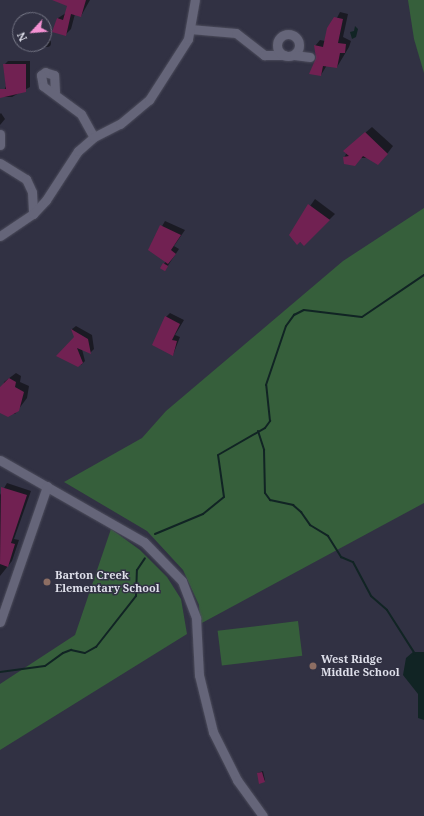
<!DOCTYPE html>
<style>
body{margin:0}
#map{position:relative;width:424px;height:816px;overflow:hidden;background:#313143;font-family:"Noto Serif",serif}
div>[style]{position:absolute}
[style*='--x']{left:calc(var(--x)*1px);top:calc(var(--y)*1px);width:calc(var(--w)*1px);rotate:calc(var(--a)*1deg)}
.green>*{inset:0;background:#365f3b;transform-origin:0 0}
.water>*{inset:0;background:#112424}
.shadow>*{inset:0;background:#0007}
.round{border-radius:50%}
.stream>*{height:2px;margin:-1px;padding:0 1px;transform-origin:1px;border-radius:1px;background:#112424}
.building>*{inset:0;background:#712152;transform-origin:0 0}
.roads{filter:drop-shadow(0 0 1px #4c4c5b) drop-shadow(0 0 1px #4c4c5b)}
.minor>*{height:9px;margin:-4.5px;padding:0 4.5px;transform-origin:4.5px;border-radius:4.5px;background:#656579}
.minor>.ring{margin:-4.5px;padding:0;box-sizing:content-box;background:none;border:9px solid #656579;border-radius:50%}
.dots>*{width:11px;height:11px;translate:-50% -50%;box-sizing:border-box;border:2px solid #313143;border-radius:50%}
span{translate:-50% -50%;white-space:nowrap;text-align:center;line-height:1.15;-webkit-text-stroke:3px #313143;paint-order:stroke}
.poi-label{font-size:11px;color:#dedfea;font-weight:700}
.left{translate:0 -50%;text-align:left}
.north{position:absolute;left:12px;top:12px;width:40px;height:40px;box-sizing:border-box;background:#313143;border:1px solid #767786;border-radius:50%;rotate:244deg;font-size:11px;font-weight:700;line-height:16px;text-align:center;color:#dedfea}
.north::after{content:'';display:block;margin:auto;width:14px;height:18px;background:#f491d3;clip-path:polygon(50% 0,100% 100%,50% 72%,0 100%)}
</style>
<div id="map">
<div class="green">
<i style="clip-path:polygon(408px 0,424px 0,424px 73px,414px 39px)"></i>
<i style="clip-path:polygon(424px 208px,424px 503px,200px 624px,199px 605px,183px 570px,147px 531px,64px 482px,142px 438px,166px 411px,343px 261px)"></i>
<i style="clip-path:polygon(111px 529px,140px 550px,167px 577px,181px 599px,187px 634px,0 750px,0 684px,75px 635px)"></i>
<i style="left:298px;top:621px;width:35px;height:81px;rotate:83deg"></i>
</div>
<div class="water">
<i style="clip-path:polygon(355px 26px,358px 29px,356px 37px,352px 39px,350px 32px,354px 31px)"></i>
<i style="clip-path:polygon(413px 652px,424px 652px,424px 720px,418px 718px,418px 694px,403px 675px,406px 658px)"></i>
</div>
<div class="shadow">
<i style="clip-path:polygon(62px 0,90px 0,81px 16px,75px 14px,71px 29px,65px 35px,54px 31px,58px 18px,66px 13px,69px 6px)"></i>
<i style="clip-path:polygon(340px 12px,348px 14px,343px 37px,351px 41px,349px 47px,337px 67px,327px 65px,321px 75px,315px 46px,320px 40px,325px 41px)"></i>
<i style="clip-path:polygon(25px 13px,31px 18px,20px 21px,18px 20px)"></i>
<i class="round" style="left:43px;top:39px;width:8px;height:8px"></i>
<i style="clip-path:polygon(8px 61px,30px 61px,30px 87px,12px 97px,1px 97px,6px 86px,4px 65px)"></i>
<i style="clip-path:polygon(1px 113px,5px 119px,0 125px,0 114px)"></i>
<i style="clip-path:polygon(372px 127px,393px 146px,384px 158px,344px 158px,350px 146px)"></i>
<i style="clip-path:polygon(315px 199px,335px 214px,304px 245px,290px 235px)"></i>
<i style="clip-path:polygon(165px 221px,185px 230px,174px 246px,179px 249px,165px 270px,162px 267px,166px 261px,149px 249px)"></i>
<i style="clip-path:polygon(170px 313px,184px 320px,175px 335px,180px 337px,173px 355px,166px 317px)"></i>
<i style="clip-path:polygon(76px 326px,92px 335px,94px 349px,90px 353px,82px 349px,85px 361px,81px 365px,58px 356px,75px 337px,72px 329px)"></i>
<i style="clip-path:polygon(16px 373px,21px 376px,20px 382px,29px 386px,27px 398px,15px 414px,0 411px,4px 382px)"></i>
<i style="clip-path:polygon(7px 483px,31px 491px,14px 539px,19px 540px,12px 561px,0 576px,0 495px)"></i>
<i style="clip-path:polygon(263px 771px,265px 780px,264px 781px,258px 773px)"></i>
</div>
<div class="stream">
<i style="--x:258;--y:431;--w:20;--a:72"></i>
<i style="--x:264;--y:450;--w:43;--a:88.7"></i>
<i style="--x:265;--y:493;--w:9;--a:54"></i>
<i style="--x:270;--y:500;--w:24;--a:12"></i>
<i style="--x:293;--y:505;--w:11;--a:41"></i>
<i style="--x:301;--y:512;--w:16;--a:55"></i>
<i style="--x:310;--y:525;--w:21;--a:31"></i>
<i style="--x:328;--y:536;--w:25;--a:58"></i>
<i style="--x:341;--y:557;--w:13;--a:23"></i>
<i style="--x:353;--y:562;--w:38;--a:62"></i>
<i style="--x:371;--y:596;--w:21;--a:41"></i>
<i style="--x:387;--y:610;--w:52;--a:57.5"></i>
<i style="--x:155;--y:534;--w:52;--a:-22.6"></i>
<i style="--x:203;--y:514;--w:27;--a:-39"></i>
<i style="--x:224;--y:497;--w:42;--a:-98.1"></i>
<i style="--x:218;--y:455;--w:54;--a:-29.9"></i>
<i style="--x:265;--y:428;--w:9;--a:-54"></i>
<i style="--x:270;--y:421;--w:36;--a:-96"></i>
<i style="--x:266;--y:385;--w:62;--a:-71.3"></i>
<i style="--x:286;--y:326;--w:14;--a:-54"></i>
<i style="--x:294;--y:315;--w:11;--a:-27"></i>
<i style="--x:304;--y:310;--w:58;--a:6.9"></i>
<i style="--x:362;--y:317;--w:75;--a:-34.1"></i>
<i style="--x:0;--y:672;--w:45;--a:-7.6"></i>
<i style="--x:45;--y:666;--w:22;--a:-36"></i>
<i style="--x:63;--y:653;--w:9;--a:-21"></i>
<i style="--x:71;--y:650;--w:14;--a:12"></i>
<i style="--x:85;--y:653;--w:13;--a:-29"></i>
<i style="--x:96;--y:647;--w:65;--a:-51.9"></i>
<i style="--x:136;--y:596;--w:26;--a:-88"></i>
<i style="--x:137;--y:570;--w:14;--a:-56"></i>
</div>
<div class="building">
<i style="clip-path:polygon(52px 0,86px 0,81px 17px,71px 14px,66px 36px,52px 32px,57px 18px,63px 20px,67px 6px)"></i>
<i style="clip-path:polygon(334px 17px,343px 19px,338px 43px,346px 44px,345px 53px,340px 53px,337px 68px,323px 66px,321px 76px,309px 74px,316px 58px,314px 45px,323px 47px,327px 28px)"></i>
<i style="clip-path:polygon(3px 64px,26px 64px,26px 92px,0 98px,0 89px,6px 89px)"></i>
<i style="clip-path:polygon(365px 132px,388px 154px,378px 165px,363px 156px,355px 166px,344px 164px,343px 157px,349px 156px,343px 151px)"></i>
<i style="clip-path:polygon(308px 204px,330px 220px,304px 246px,300px 242px,297px 245px,289px 235px)"></i>
<i style="clip-path:polygon(160px 225px,181px 235px,171px 250px,176px 254px,168px 264px,148px 250px)"></i>
<i style="left:163px;top:263px;width:6px;height:6px;rotate:31deg"></i>
<i style="clip-path:polygon(165px 316px,180px 324px,172px 340px,177px 341px,173px 356px,152px 345px)"></i>
<i style="clip-path:polygon(71px 329px,88px 339px,91px 354px,77px 348px,83px 363px,78px 367px,56px 356px,74px 337px)"></i>
<i style="clip-path:polygon(9px 378px,16px 382px,15px 387px,24px 392px,19px 411px,8px 417px,0 413px,0 387px)"></i>
<i style="clip-path:polygon(1px 487px,27px 495px,11px 543px,15px 544px,8px 567px,0 564px)"></i>
<i style="clip-path:polygon(262px 772px,265px 782px,259px 784px,257px 773px)"></i>
</div>
<div class="roads">
<div class="minor">
<i style="--x:190;--y:29;--w:46;--a:5"></i>
<i style="--x:236;--y:33;--w:36;--a:38"></i>
<i style="--x:264;--y:55;--w:20;--a:0"></i>
<i class="ring" style="left:277px;top:34px;width:13px;height:13px"></i>
<i style="--x:294;--y:55;--w:16;--a:7"></i>
<i style="--x:55;--y:92;--w:17;--a:-93"></i>
<i style="--x:54;--y:75;--w:9;--a:-162"></i>
<i style="--x:45;--y:72;--w:5;--a:143"></i>
<i style="--x:41;--y:75;--w:11;--a:80"></i>
<i style="--x:43;--y:86;--w:47;--a:36.4"></i>
<i style="--x:81;--y:114;--w:26;--a:61"></i>
<i style="--x:0;--y:134;--w:11;--a:90"></i>
<i style="--x:0;--y:163;--w:31;--a:32"></i>
<i style="--x:26;--y:179;--w:14;--a:65"></i>
<i style="--x:32;--y:192;--w:22;--a:87"></i>
<i style="--x:0;--y:236;--w:40;--a:-34"></i>
<i style="--x:33;--y:214;--w:19;--a:-47"></i>
<i style="--x:46;--y:200;--w:59;--a:-56.9"></i>
<i style="--x:78;--y:151;--w:21;--a:-41"></i>
<i style="--x:94;--y:137;--w:29;--a:-27"></i>
<i style="--x:120;--y:124;--w:38;--a:-40"></i>
<i style="--x:149;--y:100;--w:72;--a:-57.4"></i>
<i style="--x:188;--y:39;--w:40;--a:-80"></i>
<i style="--x:0;--y:460;--w:166;--a:29.7"></i>
<i style="--x:144;--y:542;--w:54;--a:45.7"></i>
<i style="--x:182;--y:581;--w:40;--a:69"></i>
<i style="--x:196;--y:618;--w:57;--a:87"></i>
<i style="--x:199;--y:675;--w:59;--a:76.2"></i>
<i style="--x:213;--y:732;--w:54;--a:63.4"></i>
<i style="--x:237;--y:780;--w:44;--a:54.2"></i>
<i style="--x:0;--y:622;--w:144;--a:-70.9"></i>
</div>
</div>
<div class="dots">
<i style="left:47px;top:582px;background:#8d6e63"></i>
<i style="left:313px;top:666px;background:#8d6e63"></i>
</div>
<div class="poi-label">
<span class="left" style="left:55px;top:582px">Barton Creek<br>Elementary School</span>
<span class="left" style="left:321px;top:666px">West Ridge<br>Middle School</span>
</div>
<div class="north">N</div>
</div>
